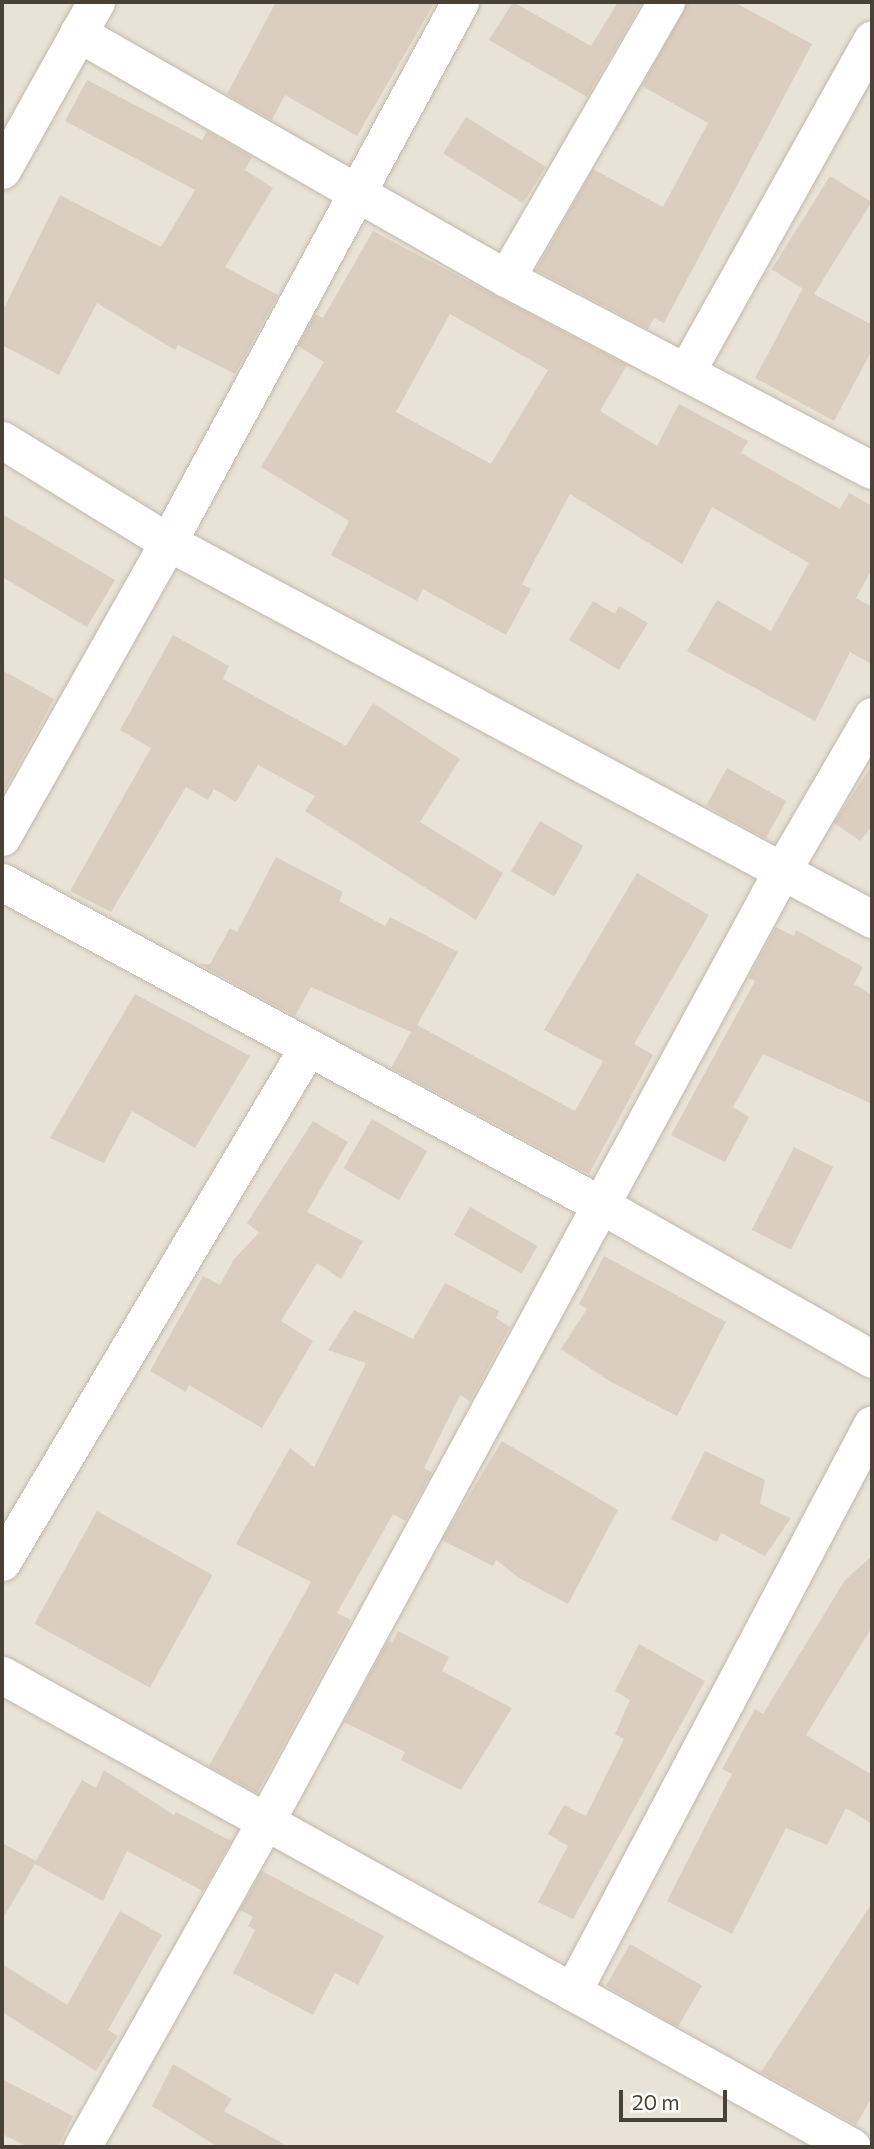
<!DOCTYPE html>
<style>
body{margin:0}
#map{position:relative;width:874px;height:2149px;overflow:hidden;background:#f5f0e9;font-family:Commissioner,sans-serif}
div>[style]{position:absolute}
[style*='--x']{left:calc(var(--x)*1px);top:calc(var(--y)*1px);width:calc(var(--w)*1px);rotate:calc(var(--a)*1deg)}
.residential>*{inset:0;background:#e9e2d6;transform-origin:0 0}
.building>*{inset:0;background:#dbcec0;transform-origin:0 0}
.roads{filter:drop-shadow(0 0 2px #c1b8aa) drop-shadow(0 0 2px #c1b8aa)}
.minor>*{height:37px;margin:-18.5px;padding:0 18.5px;transform-origin:18.5px;border-radius:18.5px;background:#fff}
span{translate:-50% -50%;white-space:nowrap;text-align:center;line-height:1.15;-webkit-text-stroke:6px #fff;paint-order:stroke}
.frame{position:absolute;inset:0;border:4px solid #494136;pointer-events:none}
.scale{position:absolute;left:619px;top:2090px;width:108px;height:32px;box-sizing:border-box;border:4px solid #494136;border-top:0;padding-left:9px;font-size:21px;line-height:24px;white-space:nowrap;color:#494136;-webkit-text-stroke:5px #fff;paint-order:stroke}
</style>
<div id="map">
<div class="residential">
<i style="left:2px;top:2px;width:870px;height:2145px"></i>
</div>
<div class="building">
<i style="clip-path:polygon(276px 2px,435px 2px,357px 136px,285px 95px,272px 120px,227px 94px)"></i>
<i style="clip-path:polygon(513px 2px,591px 46px,618px 2px,642px 2px,587px 97px,489px 40px)"></i>
<i style="clip-path:polygon(687px 2px,734px 2px,812px 44px,664px 323px,654px 318px,648px 329px,536px 270px,593px 169px,663px 207px,708px 123px,642px 86px)"></i>
<i style="clip-path:polygon(87px 80px,202px 140px,207px 131px,252px 157px,245px 170px,273px 188px,225px 267px,278px 295px,235px 374px,178px 345px,175px 350px,97px 303px,59px 375px,2px 345px,2px 312px,60px 195px,161px 247px,195px 190px,65px 121px)"></i>
<i style="left:466px;top:117px;width:94px;height:43px;rotate:32deg"></i>
<i style="left:830px;top:176px;width:49px;height:110px;rotate:32deg"></i>
<i style="clip-path:polygon(evenodd,373px 231px,627px 365px,600px 411px,657px 446px,679px 404px,748px 441px,741px 453px,840px 509px,849px 493px,872px 506px,872px 569px,856px 598px,872px 607px,872px 664px,850px 652px,815px 721px,687px 651px,717px 600px,771px 631px,809px 563px,712px 507px,682px 564px,570px 494px,522px 584px,531px 589px,506px 635px,423px 589px,417px 601px,331px 555px,349px 521px,261px 467px,324px 362px,298px 346px,315px 314px,323px 318px,373px 231px,450px 314px,548px 370px,491px 464px,396px 412px,450px 314px)"></i>
<i style="clip-path:polygon(803px 288px,872px 325px,872px 350px,834px 421px,755px 378px)"></i>
<i style="clip-path:polygon(2px 514px,115px 580px,87px 627px,2px 577px)"></i>
<i style="clip-path:polygon(593px 601px,615px 614px,619px 606px,648px 623px,619px 670px,569px 640px)"></i>
<i style="clip-path:polygon(173px 635px,229px 666px,223px 679px,346px 746px,373px 703px,460px 759px,420px 822px,503px 873px,476px 920px,305px 811px,315px 796px,258px 765px,236px 802px,214px 789px,208px 800px,186px 787px,111px 912px,70px 891px,151px 748px,120px 730px)"></i>
<i style="clip-path:polygon(2px 670px,54px 699px,2px 795px)"></i>
<i style="clip-path:polygon(872px 765px,872px 826px,860px 841px,834px 823px)"></i>
<i style="left:727px;top:768px;width:68px;height:43px;rotate:29deg"></i>
<i style="left:540px;top:821px;width:50px;height:58px;rotate:30deg"></i>
<i style="clip-path:polygon(276px 857px,343px 892px,339px 901px,385px 926px,390px 917px,458px 952px,417px 1025px,575px 1111px,603px 1061px,544px 1030px,637px 873px,709px 915px,634px 1044px,653px 1055px,589px 1174px,391px 1068px,411px 1032px,311px 987px,295px 1016px,199px 964px,210px 964px,230px 928px,237px 932px)"></i>
<i style="clip-path:polygon(776px 927px,794px 936px,796px 930px,863px 967px,854px 984px,872px 995px,872px 1104px,763px 1054px,733px 1107px,749px 1117px,725px 1162px,671px 1135px,755px 981px,749px 978px)"></i>
<i style="clip-path:polygon(135px 994px,250px 1056px,195px 1148px,132px 1111px,104px 1163px,50px 1138px)"></i>
<i style="left:372px;top:1119px;width:64px;height:57px;rotate:30deg"></i>
<i style="clip-path:polygon(313px 1121px,348px 1142px,307px 1212px,363px 1241px,341px 1279px,317px 1263px,281px 1321px,313px 1341px,262px 1428px,189px 1385px,186px 1392px,150px 1371px,203px 1276px,220px 1285px,234px 1259px,259px 1233px,247px 1223px)"></i>
<i style="left:794px;top:1147px;width:44px;height:93px;rotate:27deg"></i>
<i style="left:470px;top:1207px;width:78px;height:32px;rotate:30deg"></i>
<i style="clip-path:polygon(604px 1256px,726px 1322px,677px 1416px,611px 1382px,561px 1349px,587px 1309px,579px 1304px)"></i>
<i style="clip-path:polygon(445px 1283px,499px 1311px,496px 1318px,510px 1327px,470px 1401px,460px 1395px,424px 1468px,432px 1472px,405px 1521px,393px 1514px,337px 1613px,351px 1620px,257px 1793px,209px 1766px,311px 1582px,236px 1544px,290px 1448px,314px 1467px,366px 1363px,328px 1350px,354px 1310px,413px 1339px)"></i>
<i style="clip-path:polygon(502px 1441px,618px 1510px,568px 1604px,519px 1578px,496px 1560px,493px 1566px,442px 1540px)"></i>
<i style="clip-path:polygon(705px 1451px,765px 1480px,760px 1504px,791px 1518px,765px 1556px,721px 1533px,717px 1542px,671px 1519px)"></i>
<i style="left:97px;top:1511px;width:132px;height:129px;rotate:29deg"></i>
<i style="clip-path:polygon(872px 1556px,872px 1627px,806px 1735px,872px 1775px,872px 1824px,846px 1808px,827px 1845px,786px 1828px,732px 1934px,667px 1901px,732px 1774px,722px 1769px,755px 1709px,763px 1714px,845px 1580px)"></i>
<i style="clip-path:polygon(398px 1631px,449px 1657px,442px 1671px,512px 1708px,461px 1790px,401px 1760px,405px 1752px,344px 1722px,388px 1641px,392px 1643px)"></i>
<i style="clip-path:polygon(639px 1644px,705px 1681px,573px 1919px,538px 1902px,568px 1846px,548px 1834px,564px 1805px,586px 1816px,624px 1739px,615px 1734px,630px 1700px,615px 1691px)"></i>
<i style="clip-path:polygon(104px 1770px,174px 1815px,176px 1812px,231px 1841px,203px 1891px,127px 1851px,103px 1901px,35px 1864px,2px 1920px,2px 1843px,36px 1861px,82px 1780px,96px 1788px)"></i>
<i style="clip-path:polygon(262px 1871px,384px 1936px,358px 1985px,335px 1973px,313px 2015px,233px 1973px,255px 1930px,248px 1926px,253px 1917px,240px 1910px)"></i>
<i style="clip-path:polygon(872px 1903px,872px 2097px,856px 2125px,761px 2072px)"></i>
<i style="clip-path:polygon(120px 1911px,162px 1935px,108px 2030px,118px 2036px,96px 2071px,2px 2012px,2px 1964px,67px 2005px)"></i>
<i style="left:630px;top:1944px;width:83px;height:48px;rotate:30deg"></i>
<i style="clip-path:polygon(173px 2064px,232px 2099px,224px 2111px,289px 2147px,218px 2147px,152px 2106px)"></i>
<i style="clip-path:polygon(2px 2079px,73px 2116px,58px 2147px,28px 2147px,2px 2134px)"></i>
</div>
<div class="roads">
<div class="minor">
<i style="--x:78;--y:33;--w:493;--a:29.8"></i>
<i style="--x:506;--y:278;--w:413;--a:27.7"></i>
<i style="--x:2;--y:170;--w:193;--a:-60.8"></i>
<i style="--x:506;--y:278;--w:319;--a:-59.9"></i>
<i style="--x:686;--y:372;--w:381;--a:-60.8"></i>
<i style="--x:2;--y:440;--w:195;--a:31.6"></i>
<i style="--x:168;--y:542;--w:799;--a:28.17"></i>
<i style="--x:2;--y:837;--w:338;--a:-60.6"></i>
<i style="--x:168;--y:542;--w:614;--a:-61.6"></i>
<i style="--x:2;--y:882;--w:681;--a:28.33"></i>
<i style="--x:601;--y:1205;--w:312;--a:29.6"></i>
<i style="--x:2;--y:1562;--w:599;--a:-59.28"></i>
<i style="--x:2;--y:1675;--w:972;--a:29.04"></i>
<i style="--x:572;--y:1992;--w:642;--a:-62.16"></i>
<i style="--x:82;--y:2147;--w:374;--a:-60.6"></i>
<i style="--x:266;--y:1821;--w:1083;--a:-61.5"></i>
<i style="--x:783;--y:869;--w:177;--a:-59.8"></i>
</div>
</div>
<div class="frame"></div>
<div class="scale">20 m</div>
</div>
